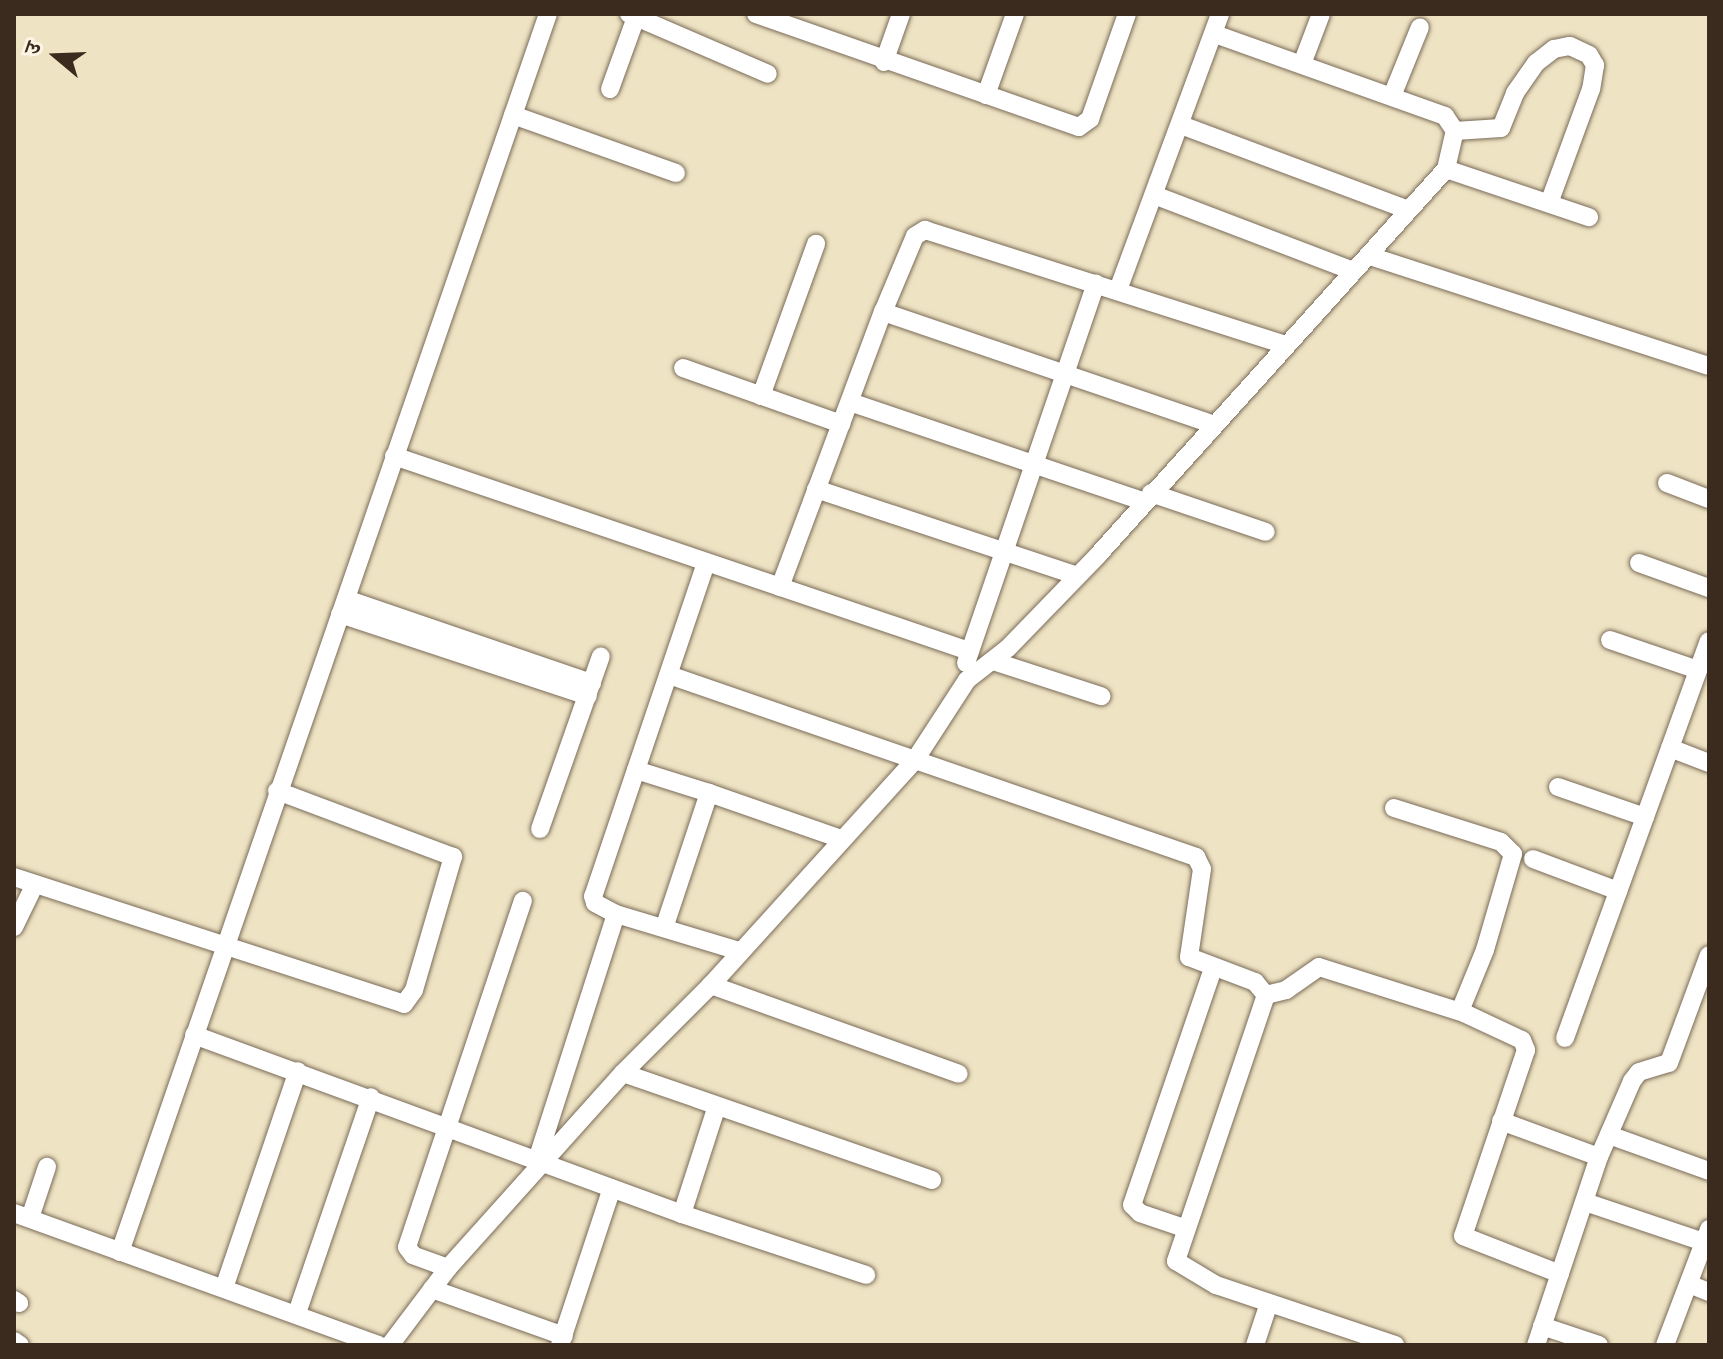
<!DOCTYPE html>
<meta charset="utf-8">
<style>
body{margin:0}
#map{position:relative;width:1723px;height:1359px;overflow:hidden;background:#eee3c3;font-family:Cardo,"Noto Serif Devanagari",serif}
div>[style]{position:absolute}
[style*='--x']{left:calc(var(--x)*1px);top:calc(var(--y)*1px);width:calc(var(--w)*1px);rotate:calc(var(--a)*1deg)}
.roads{filter:drop-shadow(0 0 2px #7a6b58) drop-shadow(0 0 2px #7a6b58)}
.minor>*{height:18px;margin:-9px;padding:0 9px;transform-origin:9px;border-radius:9px;background:#fff}
span{translate:-50% -50%;white-space:nowrap;text-align:center;line-height:1.15;-webkit-text-stroke:7px #fcf5e5;paint-order:stroke}
.frame{position:absolute;inset:0;border:16px solid #3b2a1e;pointer-events:none}
.north{position:absolute;left:16px;top:16px;width:80px;height:80px;-webkit-text-stroke:6px #fcf5e5;paint-order:stroke;rotate:289deg;font-size:22px;font-weight:700;line-height:32px;text-align:center;color:#3b2a1e}
.north::after{content:'';display:block;margin:auto;width:28px;height:36px;background:#3b2a1e;clip-path:polygon(50% 0,100% 100%,50% 72%,0 100%)}
</style>
<div id="map">
<div class="roads">
<div class="minor">
<i style="--x:629;--y:14;--w:151;--a:23.3"></i>
<i style="--x:756;--y:14;--w:342;--a:19.3"></i>
<i style="--x:1079;--y:127;--w:14;--a:-36"></i>
<i style="--x:1090;--y:119;--w:111;--a:-70.6"></i>
<i style="--x:884;--y:62;--w:51;--a:-70.5"></i>
<i style="--x:1302;--y:64;--w:53;--a:-69.2"></i>
<i style="--x:610;--y:89;--w:77;--a:-70.1"></i>
<i style="--x:986;--y:95;--w:86;--a:-70.3"></i>
<i style="--x:1392;--y:96;--w:74;--a:-67.9"></i>
<i style="--x:513;--y:115;--w:173;--a:19.6"></i>
<i style="--x:1181;--y:125;--w:242;--a:20.5"></i>
<i style="--x:1455;--y:131;--w:46;--a:-3.7"></i>
<i style="--x:1501;--y:128;--w:38;--a:-68"></i>
<i style="--x:1515;--y:93;--w:37;--a:-55"></i>
<i style="--x:1536;--y:63;--w:23;--a:-38"></i>
<i style="--x:1554;--y:49;--w:16;--a:-11"></i>
<i style="--x:1570;--y:46;--w:21;--a:25"></i>
<i style="--x:1589;--y:55;--w:12;--a:59"></i>
<i style="--x:1595;--y:65;--w:24;--a:99"></i>
<i style="--x:1591;--y:89;--w:121;--a:110.2"></i>
<i style="--x:1446;--y:169;--w:151;--a:18.6"></i>
<i style="--x:1154;--y:195;--w:213;--a:20.9"></i>
<i style="--x:1370;--y:256;--w:356;--a:18"></i>
<i style="--x:1118;--y:290;--w:294;--a:-69.7"></i>
<i style="--x:883;--y:312;--w:350;--a:18.8"></i>
<i style="--x:683;--y:368;--w:168;--a:19.5"></i>
<i style="--x:761;--y:396;--w:162;--a:-70.1"></i>
<i style="--x:850;--y:402;--w:309;--a:18.7"></i>
<i style="--x:394;--y:456;--w:607;--a:18.73"></i>
<i style="--x:1667;--y:483;--w:45;--a:20.9"></i>
<i style="--x:816;--y:489;--w:275;--a:18.4"></i>
<i style="--x:1151;--y:493;--w:121;--a:18.7"></i>
<i style="--x:706;--y:563;--w:352;--a:108.7"></i>
<i style="--x:593;--y:896;--w:7;--a:74"></i>
<i style="--x:595;--y:903;--w:24;--a:28"></i>
<i style="--x:616;--y:914;--w:128;--a:16.7"></i>
<i style="--x:1639;--y:563;--w:74;--a:19.7"></i>
<i style="--x:780;--y:587;--w:294;--a:-69.5"></i>
<i style="--x:883;--y:312;--w:82;--a:-67.2"></i>
<i style="--x:915;--y:236;--w:12;--a:-31"></i>
<i style="--x:925;--y:230;--w:378;--a:17.7"></i>
<i style="--x:346;--y:599;--w:260;--a:18.9"></i>
<i style="--x:340;--y:614;--w:261;--a:18.3"></i>
<i style="--x:1610;--y:640;--w:93;--a:18.8"></i>
<i style="--x:993;--y:661;--w:114;--a:18"></i>
<i style="--x:966;--y:663;--w:401;--a:-71.1"></i>
<i style="--x:669;--y:675;--w:558;--a:19.05"></i>
<i style="--x:1196;--y:857;--w:13;--a:63"></i>
<i style="--x:1202;--y:869;--w:89;--a:98.4"></i>
<i style="--x:1189;--y:957;--w:71;--a:20.7"></i>
<i style="--x:1255;--y:982;--w:17;--a:50"></i>
<i style="--x:1266;--y:995;--w:281;--a:108.7"></i>
<i style="--x:1176;--y:1261;--w:47;--a:31"></i>
<i style="--x:1216;--y:1285;--w:189;--a:18.5"></i>
<i style="--x:1670;--y:748;--w:42;--a:21"></i>
<i style="--x:636;--y:770;--w:77;--a:17.5"></i>
<i style="--x:709;--y:793;--w:142;--a:108.4"></i>
<i style="--x:1558;--y:787;--w:92;--a:19"></i>
<i style="--x:709;--y:793;--w:140;--a:19.2"></i>
<i style="--x:1394;--y:808;--w:112;--a:17.6"></i>
<i style="--x:1501;--y:842;--w:17;--a:45"></i>
<i style="--x:1513;--y:854;--w:100;--a:106.3"></i>
<i style="--x:1485;--y:950;--w:66;--a:112.3"></i>
<i style="--x:540;--y:829;--w:183;--a:-70.6"></i>
<i style="--x:1533;--y:859;--w:91;--a:20.6"></i>
<i style="--x:14;--y:877;--w:410;--a:18"></i>
<i style="--x:404;--y:1004;--w:17;--a:-54"></i>
<i style="--x:414;--y:990;--w:139;--a:-73.7"></i>
<i style="--x:453;--y:857;--w:188;--a:-159.4"></i>
<i style="--x:14;--y:927;--w:46;--a:-64"></i>
<i style="--x:711;--y:985;--w:263;--a:19.7"></i>
<i style="--x:1266;--y:995;--w:21;--a:-14"></i>
<i style="--x:1286;--y:990;--w:40;--a:-34.9"></i>
<i style="--x:1319;--y:967;--w:152;--a:17.6"></i>
<i style="--x:1464;--y:1013;--w:64;--a:25"></i>
<i style="--x:1522;--y:1040;--w:11;--a:68"></i>
<i style="--x:1526;--y:1050;--w:196;--a:108.7"></i>
<i style="--x:1463;--y:1236;--w:104;--a:21.4"></i>
<i style="--x:194;--y:1035;--w:520;--a:20.14"></i>
<i style="--x:682;--y:1214;--w:194;--a:18.3"></i>
<i style="--x:1565;--y:1038;--w:422;--a:-70.1"></i>
<i style="--x:623;--y:1073;--w:327;--a:19.1"></i>
<i style="--x:1501;--y:1121;--w:104;--a:20.2"></i>
<i style="--x:1609;--y:1135;--w:106;--a:19.8"></i>
<i style="--x:538;--y:1157;--w:255;--a:-72.2"></i>
<i style="--x:1585;--y:1202;--w:126;--a:18.6"></i>
<i style="--x:14;--y:1213;--w:388;--a:19.9"></i>
<i style="--x:682;--y:1214;--w:110;--a:-72.1"></i>
<i style="--x:30;--y:1218;--w:54;--a:-71.6"></i>
<i style="--x:1184;--y:1228;--w:46;--a:-161.2"></i>
<i style="--x:1140;--y:1213;--w:11;--a:-135"></i>
<i style="--x:1132;--y:1205;--w:250;--a:-71.1"></i>
<i style="--x:120;--y:1252;--w:1310;--a:-70.93"></i>
<i style="--x:448;--y:1268;--w:37;--a:-160"></i>
<i style="--x:413;--y:1255;--w:10;--a:-127"></i>
<i style="--x:407;--y:1247;--w:365;--a:-71.5"></i>
<i style="--x:1689;--y:1284;--w:22;--a:22"></i>
<i style="--x:224;--y:1288;--w:229;--a:-71.2"></i>
<i style="--x:432;--y:1289;--w:140;--a:19.6"></i>
<i style="--x:14;--y:1300;--w:6;--a:31"></i>
<i style="--x:297;--y:1313;--w:228;--a:-71.1"></i>
<i style="--x:1542;--y:1326;--w:60;--a:18.4"></i>
<i style="--x:14;--y:1341;--w:7;--a:34"></i>
<i style="--x:390;--y:1345;--w:96;--a:-53"></i>
<i style="--x:448;--y:1268;--w:262;--a:-48.1"></i>
<i style="--x:623;--y:1073;--w:124;--a:-45"></i>
<i style="--x:711;--y:985;--w:304;--a:-47.8"></i>
<i style="--x:915;--y:760;--w:95;--a:-57"></i>
<i style="--x:967;--y:680;--w:52;--a:-38"></i>
<i style="--x:1008;--y:648;--w:129;--a:-45.9"></i>
<i style="--x:1098;--y:555;--w:520;--a:-47.96"></i>
<i style="--x:1446;--y:169;--w:39;--a:-77"></i>
<i style="--x:1455;--y:131;--w:18;--a:-124"></i>
<i style="--x:1445;--y:116;--w:244;--a:-160.4"></i>
<i style="--x:560;--y:1345;--w:165;--a:-71.7"></i>
<i style="--x:1255;--y:1345;--w:44;--a:-71.6"></i>
<i style="--x:1536;--y:1345;--w:198;--a:-71.5"></i>
<i style="--x:1599;--y:1157;--w:83;--a:-66.5"></i>
<i style="--x:1632;--y:1081;--w:11;--a:-52"></i>
<i style="--x:1639;--y:1072;--w:31;--a:-17"></i>
<i style="--x:1669;--y:1063;--w:115;--a:-69.7"></i>
<i style="--x:1665;--y:1345;--w:124;--a:-69.2"></i>
</div>
</div>
<div class="frame"></div>
<div class="north">उ</div>
</div>
